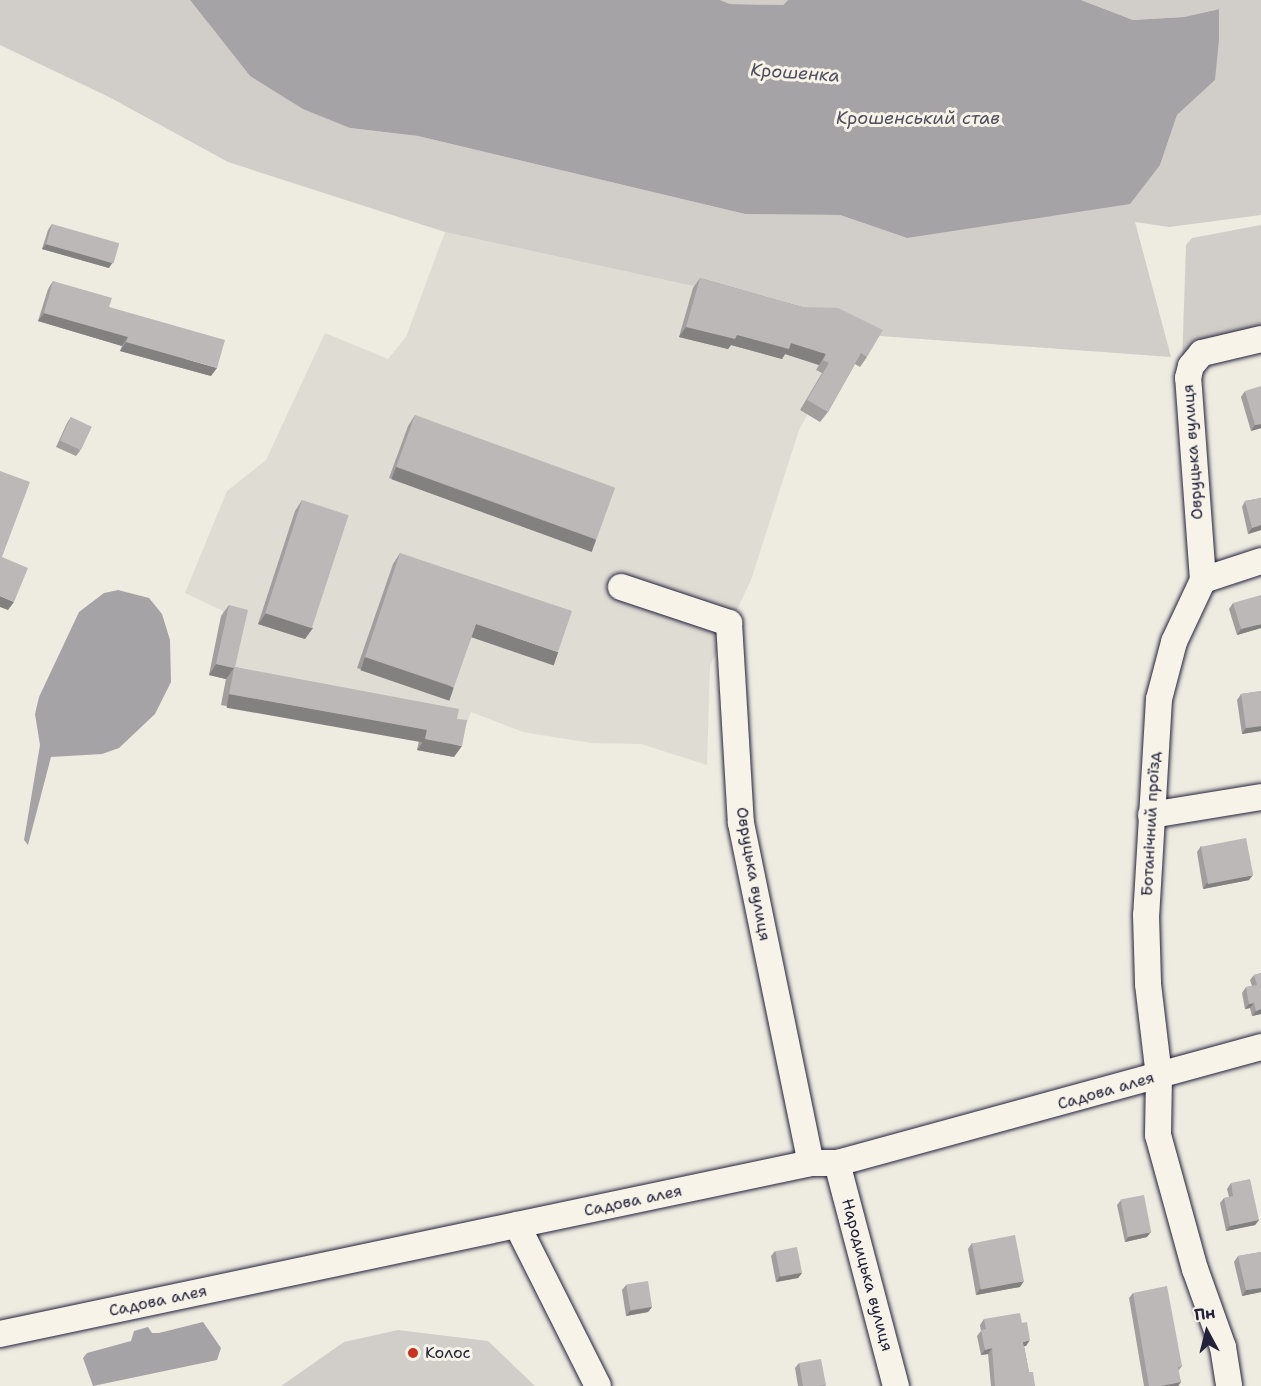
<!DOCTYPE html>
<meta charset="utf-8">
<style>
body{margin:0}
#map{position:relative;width:1261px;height:1386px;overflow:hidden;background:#eeebe1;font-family:"Shantell Sans",sans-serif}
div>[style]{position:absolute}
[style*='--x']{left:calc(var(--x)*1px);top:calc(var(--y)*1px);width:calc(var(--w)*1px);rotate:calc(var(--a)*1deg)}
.built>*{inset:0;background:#dfdcd4}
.green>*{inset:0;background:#d1cdc9}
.water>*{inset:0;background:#a6a3a6}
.roads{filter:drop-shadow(0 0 2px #22223b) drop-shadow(0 0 2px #22223b)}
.minor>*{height:26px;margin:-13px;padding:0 13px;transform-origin:13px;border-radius:13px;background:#f7f3e8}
.wall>*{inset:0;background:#a19e9d}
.shaded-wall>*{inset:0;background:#838180;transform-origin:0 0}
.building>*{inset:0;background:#bbb8b7;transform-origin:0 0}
.dots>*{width:16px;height:16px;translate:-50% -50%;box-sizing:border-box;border:3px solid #f7f3e8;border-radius:50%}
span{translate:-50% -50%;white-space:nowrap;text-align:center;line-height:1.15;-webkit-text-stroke:6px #f7f3e8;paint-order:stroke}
.street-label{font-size:16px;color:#22223b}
.poi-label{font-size:16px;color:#22223b}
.left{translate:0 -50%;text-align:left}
.water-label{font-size:18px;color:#504f60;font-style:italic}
.north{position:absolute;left:1177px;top:1302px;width:60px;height:60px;-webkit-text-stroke:4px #f7f3e8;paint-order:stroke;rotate:353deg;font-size:16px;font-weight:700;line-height:24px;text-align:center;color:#22223b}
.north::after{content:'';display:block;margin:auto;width:21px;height:27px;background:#22223b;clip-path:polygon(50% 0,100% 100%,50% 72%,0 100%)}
</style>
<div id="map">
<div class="built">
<i style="clip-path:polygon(445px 232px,702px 288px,852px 334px,799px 430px,751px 580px,710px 666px,707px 765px,641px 744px,591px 743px,523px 732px,471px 712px,454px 757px,417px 750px,419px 741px,221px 705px,226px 679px,209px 675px,223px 611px,185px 593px,227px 491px,266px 460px,325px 333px,388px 359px,406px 337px)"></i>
</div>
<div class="green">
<i style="clip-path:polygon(0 0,190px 0,250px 76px,350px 128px,418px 136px,745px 214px,840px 215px,907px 238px,1160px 165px,1177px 115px,1215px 80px,1218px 9px,1184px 17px,1133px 20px,1081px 0,1261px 0,1261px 215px,1169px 227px,1135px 222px,1171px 357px,852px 334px,702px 288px,445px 232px,228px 162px,111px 98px,0 45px)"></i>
<i style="clip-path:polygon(720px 0,788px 0,783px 5px,730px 4px)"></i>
<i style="clip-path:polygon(1261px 225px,1261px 333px,1182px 366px,1186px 245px,1192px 238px)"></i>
<i style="clip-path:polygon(398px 1330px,488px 1341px,535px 1386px,281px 1386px,344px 1342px)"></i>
</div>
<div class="water">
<i style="clip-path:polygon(190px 0,720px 0,730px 4px,783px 5px,788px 0,1081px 0,1133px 20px,1184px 17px,1219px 9px,1219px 40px,1215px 80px,1177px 115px,1160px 165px,1130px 204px,907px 238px,840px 215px,745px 214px,418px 136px,350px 128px,303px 109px,250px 76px)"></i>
<i style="clip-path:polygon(118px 590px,149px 598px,162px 614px,170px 640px,171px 682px,155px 714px,119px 748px,102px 754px,51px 757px,28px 845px,24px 840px,40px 745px,35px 714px,39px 697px,79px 612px,104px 593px)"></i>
<i style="clip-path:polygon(203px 1322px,221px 1348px,217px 1360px,93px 1386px,83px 1358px,87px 1353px,131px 1341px,134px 1331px,148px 1327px,152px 1333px,159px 1333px)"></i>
</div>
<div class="roads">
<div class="minor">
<i style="--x:1203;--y:580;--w:68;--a:115.1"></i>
<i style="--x:1174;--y:642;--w:59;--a:104.7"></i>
<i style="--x:1159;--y:699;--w:216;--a:93.4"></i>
<i style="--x:1146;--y:915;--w:69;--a:88.3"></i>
<i style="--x:1148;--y:984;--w:93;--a:83.2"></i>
<i style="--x:1159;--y:1076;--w:59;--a:91"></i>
<i style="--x:1158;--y:1135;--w:139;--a:74.6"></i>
<i style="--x:1195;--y:1269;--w:83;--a:70.3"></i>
<i style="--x:1223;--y:1347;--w:39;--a:81"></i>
<i style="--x:1203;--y:580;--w:203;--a:-94.2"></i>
<i style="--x:1188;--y:378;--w:12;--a:-76"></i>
<i style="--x:1191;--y:366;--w:17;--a:-50"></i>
<i style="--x:1202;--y:353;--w:61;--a:-13.3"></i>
<i style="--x:1203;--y:580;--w:61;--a:-18.1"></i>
<i style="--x:621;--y:587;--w:114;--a:18.4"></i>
<i style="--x:729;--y:623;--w:200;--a:86.6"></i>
<i style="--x:741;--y:823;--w:347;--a:78.4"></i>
<i style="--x:1151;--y:815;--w:111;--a:-9.3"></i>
<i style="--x:837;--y:1163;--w:231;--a:75.2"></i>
<i style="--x:517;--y:1225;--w:180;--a:63.3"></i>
<i style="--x:0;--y:1334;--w:829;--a:-11.91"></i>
<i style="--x:811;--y:1163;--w:26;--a:0"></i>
<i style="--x:837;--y:1163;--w:440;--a:-15.3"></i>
</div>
</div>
<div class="wall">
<i style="clip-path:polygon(52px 224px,109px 268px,42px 249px,48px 230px)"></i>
<i style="clip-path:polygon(700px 278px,802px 307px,867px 357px,860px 367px,855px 364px,828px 412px,820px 422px,800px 410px,822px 373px,816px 370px,819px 365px,785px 354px,782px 359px,731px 345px,728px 349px,679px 337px,693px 288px)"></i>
<i style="clip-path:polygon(53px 281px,109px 307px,211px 376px,120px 351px,122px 346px,38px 321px,48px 289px)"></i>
<i style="clip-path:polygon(1245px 391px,1261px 428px,1251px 431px,1241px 397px)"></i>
<i style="clip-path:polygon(415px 415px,596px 539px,588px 550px,389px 478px,408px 426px)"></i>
<i style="clip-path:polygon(71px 417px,80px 451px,76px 456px,56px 447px,67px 423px)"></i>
<i style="clip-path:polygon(1261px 498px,1261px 530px,1248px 534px,1242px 507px,1245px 501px)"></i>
<i style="clip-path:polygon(302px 500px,305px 639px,258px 624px,295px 511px)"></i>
<i style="clip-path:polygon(400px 553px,550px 663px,472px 636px,447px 698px,357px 668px,393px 564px)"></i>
<i style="clip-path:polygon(1233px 603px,1261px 628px,1237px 635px,1229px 609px)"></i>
<i style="clip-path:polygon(229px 605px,235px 667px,457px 719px,454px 757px,417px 750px,419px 741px,221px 705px,226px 679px,209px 675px,221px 616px)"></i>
<i style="clip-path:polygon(1261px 691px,1261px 731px,1242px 734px,1237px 700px,1241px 694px)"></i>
<i style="clip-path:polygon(1201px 846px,1249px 880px,1203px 889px,1197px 852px)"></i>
<i style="clip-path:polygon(1261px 973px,1261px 1014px,1252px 1016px,1250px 1008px,1245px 1009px,1242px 993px,1246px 987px,1252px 986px,1250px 980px,1254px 975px)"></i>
<i style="clip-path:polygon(1231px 1183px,1259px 1220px,1255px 1225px,1226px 1231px,1220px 1203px,1224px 1198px,1229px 1197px,1227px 1189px)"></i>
<i style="clip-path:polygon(1121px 1200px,1147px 1237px,1125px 1242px,1117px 1205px)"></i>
<i style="clip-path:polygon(972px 1243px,1020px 1287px,976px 1295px,968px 1249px)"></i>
<i style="clip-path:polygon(775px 1251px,802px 1273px,798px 1278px,776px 1282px,771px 1256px)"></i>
<i style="clip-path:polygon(1261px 1252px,1261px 1292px,1242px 1296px,1234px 1262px,1238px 1256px)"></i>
<i style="clip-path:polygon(626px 1285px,652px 1307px,648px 1312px,626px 1316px,622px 1290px)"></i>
<i style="clip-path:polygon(1133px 1293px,1182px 1366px,1178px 1371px,1181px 1382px,1178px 1386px,1144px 1386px,1129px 1298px)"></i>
<i style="clip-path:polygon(984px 1319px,1026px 1346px,1024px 1346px,1029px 1372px,1035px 1386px,991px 1386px,988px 1354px,981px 1355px,977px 1336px,981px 1331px,980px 1325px)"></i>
<i style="clip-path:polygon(799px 1363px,826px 1385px,825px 1386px,798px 1386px,795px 1368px)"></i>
</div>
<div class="shaded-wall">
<i style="clip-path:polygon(46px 244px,113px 262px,109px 268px,42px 249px)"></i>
<i style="clip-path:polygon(44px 313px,128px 337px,122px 346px,38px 321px)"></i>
<i style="clip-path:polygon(686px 327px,791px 343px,826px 354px,819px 365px,785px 354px,782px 359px,731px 345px,728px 349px,679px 337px)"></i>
<i style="clip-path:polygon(126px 342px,217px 368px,211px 376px,120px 351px)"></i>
<i style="clip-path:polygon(1261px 424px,1261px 428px,1251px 431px,1255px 425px)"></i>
<i style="left:396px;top:467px;width:213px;height:13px;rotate:20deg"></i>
<i style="clip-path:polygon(1261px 525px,1261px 530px,1248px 534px,1252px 528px)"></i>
<i style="clip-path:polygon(0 596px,14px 602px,8px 610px,0 607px)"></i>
<i style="clip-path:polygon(266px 613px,313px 628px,305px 639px,258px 624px)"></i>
<i style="left:476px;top:624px;width:87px;height:14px;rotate:19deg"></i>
<i style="clip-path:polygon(1261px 624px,1261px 628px,1237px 635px,1241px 629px)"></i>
<i style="left:365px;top:657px;width:94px;height:14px;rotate:19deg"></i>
<i style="clip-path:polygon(216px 664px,234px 668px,226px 679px,209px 675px)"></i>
<i style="left:229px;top:694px;width:201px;height:14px;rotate:10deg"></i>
<i style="clip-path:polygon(1261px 726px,1261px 731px,1242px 734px,1246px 728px)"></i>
<i style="clip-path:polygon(425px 739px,462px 746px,454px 757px,417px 750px)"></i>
<i style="clip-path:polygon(1253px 875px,1249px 880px,1203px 889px,1207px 883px)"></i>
<i style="clip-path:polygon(1254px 1003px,1250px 1008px,1245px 1009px,1249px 1004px)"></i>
<i style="clip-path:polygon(1261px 1009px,1261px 1014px,1252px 1016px,1256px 1011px)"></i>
<i style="clip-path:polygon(1259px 1220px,1255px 1225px,1226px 1231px,1230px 1226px)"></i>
<i style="clip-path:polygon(1151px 1232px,1147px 1237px,1125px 1242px,1129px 1236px)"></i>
<i style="clip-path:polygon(802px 1273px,798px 1278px,776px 1282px,780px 1276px)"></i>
<i style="clip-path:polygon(1024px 1281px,1020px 1287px,976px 1295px,980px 1289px)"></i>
<i style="clip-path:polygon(1261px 1288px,1261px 1292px,1242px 1296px,1246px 1290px)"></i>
<i style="clip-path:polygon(652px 1307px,648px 1312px,626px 1316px,630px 1311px)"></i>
<i style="clip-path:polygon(1030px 1340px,1026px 1346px,1019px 1347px,1023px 1342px)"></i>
<i style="clip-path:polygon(992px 1348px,988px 1354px,981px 1355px,985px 1350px)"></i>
<i style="clip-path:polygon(1181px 1382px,1178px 1386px,1161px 1386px)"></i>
</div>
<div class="building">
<i style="left:52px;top:224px;width:70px;height:21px;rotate:16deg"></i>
<i style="clip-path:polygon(700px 278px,802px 307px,838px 308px,883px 330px,867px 357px,861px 353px,828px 412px,807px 400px,829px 363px,823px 360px,826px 354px,791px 343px,789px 349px,737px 335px,735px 339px,686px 327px)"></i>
<i style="clip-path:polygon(53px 281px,112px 298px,109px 307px,225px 340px,217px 368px,126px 342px,128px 337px,44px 313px)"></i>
<i style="clip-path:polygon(1261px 386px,1261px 424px,1255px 425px,1245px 391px)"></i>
<i style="left:415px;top:415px;width:213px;height:55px;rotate:20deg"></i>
<i style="left:71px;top:417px;width:23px;height:26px;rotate:25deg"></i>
<i style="clip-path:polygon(0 471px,30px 482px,2px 557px,28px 568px,14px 602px,0 596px)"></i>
<i style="clip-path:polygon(1261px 498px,1261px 525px,1252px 528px,1245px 501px)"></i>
<i style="left:302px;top:500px;width:49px;height:119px;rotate:18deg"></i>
<i style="clip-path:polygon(400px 553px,572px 611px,558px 652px,476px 624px,454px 687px,365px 657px)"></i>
<i style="clip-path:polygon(1261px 595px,1261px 624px,1241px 629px,1233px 603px)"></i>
<i style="clip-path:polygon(229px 605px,248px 610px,235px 667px,459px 709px,457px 719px,467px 720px,462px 746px,425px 739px,427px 730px,229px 694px,234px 668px,216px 664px)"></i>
<i style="clip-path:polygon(1261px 691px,1261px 726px,1246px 728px,1241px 694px)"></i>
<i style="left:1246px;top:838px;width:38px;height:46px;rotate:79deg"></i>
<i style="clip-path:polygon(1261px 973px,1261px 1009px,1256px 1011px,1254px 1003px,1249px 1004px,1246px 987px,1257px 985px,1254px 975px)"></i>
<i style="clip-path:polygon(1250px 1179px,1259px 1220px,1230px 1226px,1224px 1198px,1233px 1196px,1231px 1183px)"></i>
<i style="left:1144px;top:1195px;width:38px;height:24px;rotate:79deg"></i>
<i style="left:1015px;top:1235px;width:47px;height:44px;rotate:79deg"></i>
<i style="left:797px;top:1247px;width:26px;height:22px;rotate:79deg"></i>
<i style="clip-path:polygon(1261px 1252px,1261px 1288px,1246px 1290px,1238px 1256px)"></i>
<i style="left:648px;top:1281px;width:26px;height:22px;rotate:81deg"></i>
<i style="clip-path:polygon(1167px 1286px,1182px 1366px,1178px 1367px,1181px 1382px,1161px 1386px,1149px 1386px,1133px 1293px)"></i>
<i style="clip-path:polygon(1020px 1313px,1022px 1323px,1027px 1322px,1030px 1340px,1023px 1342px,1029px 1372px,1033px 1372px,1035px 1386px,995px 1386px,992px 1348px,985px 1350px,981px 1330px,986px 1329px,984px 1319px)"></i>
<i style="clip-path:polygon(821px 1359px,826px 1385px,818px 1386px,803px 1386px,799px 1363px)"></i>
</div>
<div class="dots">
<i style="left:413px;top:1353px;background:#c8321e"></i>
</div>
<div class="street-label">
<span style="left:1193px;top:452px;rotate:-94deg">Овруцька вулиця</span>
<span style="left:1151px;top:824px;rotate:-87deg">Ботанічний проїзд</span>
<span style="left:753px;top:874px;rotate:80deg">Овруцька вулиця</span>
<span style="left:1106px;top:1091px;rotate:-16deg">Садова алея</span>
<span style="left:633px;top:1201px;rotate:-12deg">Садова алея</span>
<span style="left:867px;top:1275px;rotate:75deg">Народицька вулиця</span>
<span style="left:158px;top:1301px;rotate:-12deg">Садова алея</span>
</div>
<div class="poi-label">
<span class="left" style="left:425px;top:1353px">Колос</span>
</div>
<div class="water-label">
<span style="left:795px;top:73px;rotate:4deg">Крошенка</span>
<span style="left:918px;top:118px">Крошенський став</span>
</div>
<div class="north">Пн</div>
</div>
